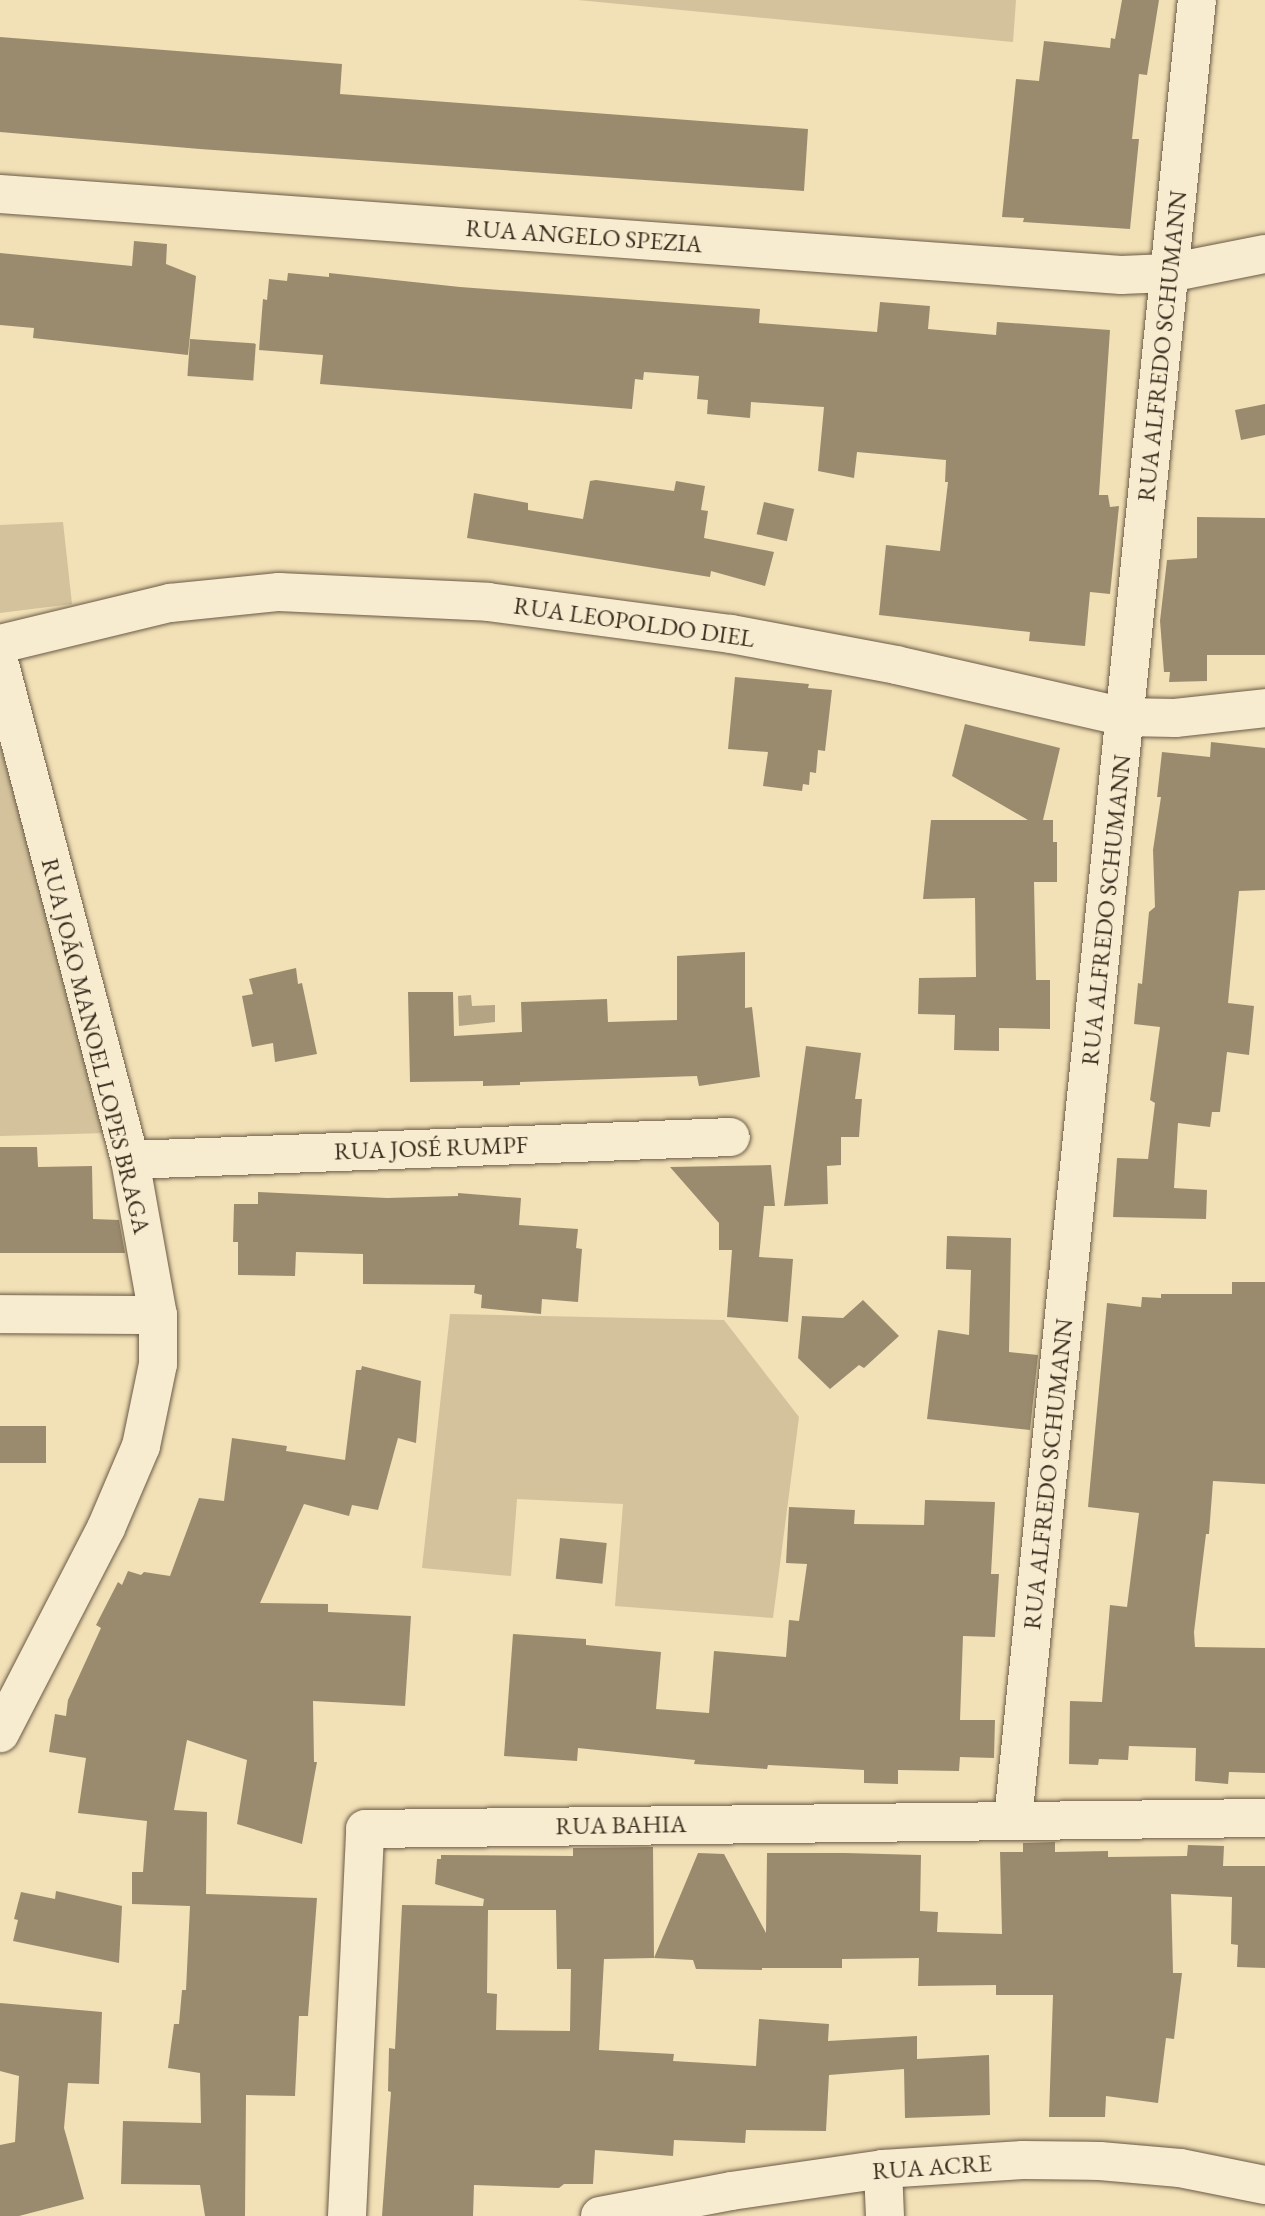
<!DOCTYPE html>
<meta charset="utf-8">
<style>
body{margin:0}
#map{position:relative;width:1265px;height:2216px;overflow:hidden;background:#f2e0b6;font-family:"EB Garamond",serif}
div>[style]{position:absolute}
[style*='--x']{left:calc(var(--x)*1px);top:calc(var(--y)*1px);width:calc(var(--w)*1px);rotate:calc(var(--a)*1deg)}
.green>*{inset:0;background:#d3c29c}
.water>*{inset:0;background:#b4a483}
.building>*{inset:0;background:#9b8b6e;transform-origin:0 0}
.roads{filter:drop-shadow(0 0 2px #6a5b46) drop-shadow(0 0 2px #6a5b46)}
.minor>*{height:38px;margin:-19px;padding:0 19px;transform-origin:19px;border-radius:19px;background:#f7ebd0}
span{translate:-50% -50%;white-space:nowrap;text-align:center;line-height:1.15;-webkit-text-stroke:6px #f7ebd0;paint-order:stroke}
.street-label{font-size:24px;color:#3c2f20}
</style>
<div id="map">
<div class="green">
<i style="clip-path:polygon(578px 0,1016px 0,1013px 42px)"></i>
<i style="clip-path:polygon(63px 522px,72px 604px,0 613px,0 525px)"></i>
<i style="clip-path:polygon(0 744px,107px 1133px,0 1136px)"></i>
<i style="clip-path:polygon(450px 1314px,724px 1320px,799px 1417px,773px 1618px,615px 1606px,623px 1504px,517px 1499px,511px 1576px,422px 1568px)"></i>
</div>
<div class="water">
<i style="clip-path:polygon(471px 995px,472px 1006px,495px 1005px,495px 1022px,459px 1026px,458px 996px)"></i>
</div>
<div class="building">
<i style="clip-path:polygon(1122px 0,1159px 0,1147px 75px,1139px 74px,1132px 139px,1139px 139px,1130px 229px,1023px 222px,1024px 218px,1002px 217px,1016px 79px,1039px 81px,1044px 41px,1110px 48px,1111px 38px,1115px 39px)"></i>
<i style="clip-path:polygon(0 37px,342px 64px,340px 94px,808px 129px,804px 191px,200px 149px,0 132px)"></i>
<i style="clip-path:polygon(134px 241px,167px 244px,166px 264px,196px 276px,188px 355px,33px 338px,34px 328px,0 325px,0 253px,132px 266px)"></i>
<i style="clip-path:polygon(288px 273px,329px 277px,329px 273px,460px 287px,760px 309px,759px 323px,877px 332px,880px 302px,930px 306px,928px 329px,996px 335px,997px 322px,1110px 330px,1099px 495px,1108px 495px,1110px 507px,1119px 506px,1110px 594px,1090px 592px,1085px 646px,1029px 641px,1030px 632px,879px 615px,886px 545px,940px 551px,948px 482px,945px 482px,946px 460px,857px 452px,854px 478px,818px 471px,824px 407px,751px 402px,750px 418px,707px 414px,708px 400px,697px 399px,699px 376px,644px 372px,643px 380px,635px 379px,632px 409px,320px 384px,323px 355px,259px 350px,263px 299px,267px 300px,269px 279px,287px 281px)"></i>
<i style="left:190px;top:339px;width:66px;height:37px;rotate:4deg"></i>
<i style="clip-path:polygon(1265px 404px,1265px 435px,1241px 440px,1235px 410px)"></i>
<i style="clip-path:polygon(596px 480px,674px 491px,676px 481px,705px 486px,701px 510px,708px 511px,704px 538px,774px 552px,765px 586px,711px 571px,710px 577px,467px 538px,474px 493px,528px 503px,528px 510px,583px 519px,590px 481px)"></i>
<i style="left:764px;top:502px;width:31px;height:33px;rotate:13deg"></i>
<i style="clip-path:polygon(1197px 517px,1265px 518px,1265px 655px,1207px 655px,1207px 681px,1169px 682px,1170px 672px,1164px 672px,1160px 621px,1167px 560px,1197px 558px)"></i>
<i style="clip-path:polygon(735px 677px,809px 684px,808px 688px,832px 690px,825px 751px,818px 750px,816px 773px,810px 772px,809px 785px,803px 784px,802px 791px,763px 786px,768px 752px,728px 749px)"></i>
<i style="clip-path:polygon(965px 724px,1060px 748px,1043px 820px,1053px 820px,1053px 842px,1057px 842px,1057px 882px,1034px 882px,1036px 980px,1050px 980px,1050px 1029px,999px 1028px,999px 1051px,954px 1050px,955px 1015px,918px 1014px,919px 978px,976px 977px,975px 898px,923px 899px,931px 820px,1028px 820px,952px 776px)"></i>
<i style="clip-path:polygon(1211px 742px,1265px 748px,1265px 890px,1239px 891px,1228px 1003px,1254px 1006px,1249px 1055px,1227px 1052px,1220px 1112px,1212px 1112px,1210px 1127px,1178px 1123px,1174px 1188px,1207px 1190px,1206px 1219px,1113px 1217px,1117px 1158px,1148px 1159px,1155px 1103px,1150px 1100px,1160px 1027px,1134px 1024px,1138px 983px,1142px 984px,1149px 912px,1155px 907px,1153px 850px,1161px 797px,1157px 797px,1162px 752px,1210px 757px)"></i>
<i style="clip-path:polygon(745px 952px,745px 1008px,752px 1007px,760px 1077px,699px 1086px,697px 1076px,520px 1082px,520px 1085px,483px 1086px,483px 1081px,410px 1082px,408px 992px,453px 992px,454px 1036px,522px 1032px,521px 1002px,607px 999px,608px 1022px,677px 1020px,677px 956px)"></i>
<i style="clip-path:polygon(296px 968px,298px 984px,302px 983px,317px 1054px,275px 1062px,273px 1043px,252px 1047px,242px 996px,253px 994px,249px 979px)"></i>
<i style="clip-path:polygon(806px 1046px,861px 1053px,855px 1099px,862px 1099px,859px 1137px,841px 1137px,841px 1165px,827px 1166px,828px 1204px,784px 1206px)"></i>
<i style="clip-path:polygon(0 1147px,37px 1147px,38px 1167px,92px 1166px,93px 1219px,119px 1220px,125px 1253px,0 1253px)"></i>
<i style="clip-path:polygon(771px 1165px,775px 1206px,764px 1206px,759px 1257px,793px 1259px,788px 1322px,727px 1317px,732px 1250px,719px 1250px,719px 1223px,670px 1167px)"></i>
<i style="clip-path:polygon(258px 1192px,387px 1198px,458px 1196px,458px 1193px,521px 1198px,519px 1225px,578px 1229px,576px 1248px,582px 1249px,578px 1302px,542px 1299px,541px 1314px,481px 1308px,482px 1295px,474px 1293px,475px 1285px,363px 1284px,363px 1254px,296px 1252px,295px 1276px,238px 1275px,238px 1242px,233px 1242px,234px 1204px,258px 1204px)"></i>
<i style="clip-path:polygon(947px 1236px,1011px 1238px,1009px 1352px,1038px 1355px,1030px 1430px,927px 1419px,938px 1330px,969px 1335px,971px 1270px,946px 1269px)"></i>
<i style="clip-path:polygon(1232px 1282px,1265px 1282px,1265px 1484px,1213px 1481px,1209px 1534px,1206px 1534px,1194px 1632px,1195px 1647px,1265px 1648px,1265px 1773px,1229px 1772px,1228px 1784px,1195px 1781px,1196px 1748px,1129px 1746px,1128px 1760px,1099px 1759px,1098px 1765px,1069px 1764px,1070px 1701px,1102px 1702px,1110px 1605px,1127px 1607px,1139px 1513px,1088px 1507px,1107px 1303px,1141px 1307px,1142px 1297px,1161px 1298px,1161px 1294px,1232px 1294px)"></i>
<i style="clip-path:polygon(863px 1300px,899px 1336px,864px 1368px,859px 1365px,830px 1389px,798px 1358px,802px 1316px,843px 1318px)"></i>
<i style="clip-path:polygon(362px 1366px,421px 1381px,416px 1443px,398px 1438px,378px 1510px,352px 1505px,349px 1516px,304px 1504px,260px 1603px,328px 1604px,328px 1612px,411px 1616px,405px 1706px,313px 1701px,314px 1762px,317px 1762px,302px 1844px,237px 1824px,247px 1760px,187px 1740px,174px 1810px,207px 1812px,206px 1894px,317px 1898px,308px 2016px,299px 2016px,295px 2096px,246px 2095px,245px 2216px,205px 2216px,200px 2185px,121px 2184px,123px 2121px,201px 2123px,200px 2073px,168px 2068px,174px 2024px,179px 2024px,182px 1990px,186px 1990px,190px 1906px,132px 1904px,132px 1872px,143px 1872px,147px 1821px,78px 1813px,86px 1758px,49px 1752px,55px 1714px,66px 1716px,68px 1700px,101px 1628px,96px 1625px,118px 1582px,122px 1585px,128px 1571px,141px 1575px,144px 1572px,170px 1576px,199px 1498px,224px 1501px,232px 1438px,287px 1446px,286px 1451px,345px 1460px,356px 1370px,361px 1370px)"></i>
<i style="left:0;top:1426px;width:46px;height:37px"></i>
<i style="clip-path:polygon(925px 1500px,995px 1502px,991px 1574px,999px 1574px,995px 1637px,963px 1636px,960px 1720px,995px 1720px,994px 1758px,960px 1757px,959px 1771px,898px 1770px,898px 1784px,864px 1783px,864px 1770px,768px 1765px,767px 1769px,694px 1764px,695px 1760px,578px 1748px,577px 1761px,504px 1756px,513px 1634px,586px 1639px,586px 1645px,661px 1652px,656px 1709px,709px 1713px,714px 1651px,786px 1657px,789px 1620px,799px 1621px,807px 1564px,786px 1563px,789px 1507px,855px 1510px,854px 1524px,924px 1525px)"></i>
<i style="left:560px;top:1538px;width:47px;height:41px;rotate:6deg"></i>
<i style="clip-path:polygon(1055px 1842px,1055px 1852px,1108px 1851px,1108px 1857px,1187px 1856px,1188px 1845px,1224px 1846px,1223px 1866px,1265px 1866px,1265px 1968px,1237px 1967px,1238px 1945px,1231px 1944px,1232px 1897px,1171px 1894px,1173px 1973px,1182px 1973px,1174px 2039px,1166px 2038px,1158px 2103px,1106px 2096px,1105px 2117px,1049px 2117px,1053px 1995px,996px 1995px,996px 1985px,918px 1986px,919px 1958px,842px 1959px,842px 1968px,762px 1968px,762px 1970px,696px 1969px,693px 1960px,654px 1958px,698px 1853px,724px 1854px,766px 1933px,767px 1853px,845px 1853px,921px 1855px,920px 1911px,938px 1912px,937px 1932px,1002px 1934px,1000px 1852px,1023px 1852px,1023px 1843px)"></i>
<i style="clip-path:polygon(evenodd,653px 1847px,654px 1958px,604px 1959px,599px 2050px,674px 2054px,673px 2061px,756px 2066px,759px 2019px,829px 2024px,828px 2041px,917px 2036px,917px 2059px,989px 2055px,990px 2115px,905px 2118px,904px 2069px,829px 2075px,826px 2131px,746px 2130px,745px 2143px,674px 2140px,673px 2156px,595px 2150px,593px 2184px,564px 2184px,559px 2188px,474px 2185px,473px 2216px,382px 2216px,391px 2092px,388px 2091px,389px 2048px,395px 2049px,402px 1905px,483px 1906px,484px 1899px,435px 1884px,437px 1859px,441px 1859px,441px 1855px,573px 1856px,573px 1848px,653px 1847px,488px 1910px,556px 1910px,557px 1969px,571px 1969px,570px 2031px,496px 2030px,497px 1994px,487px 1993px,488px 1910px)"></i>
<i style="clip-path:polygon(56px 1891px,122px 1906px,119px 1963px,13px 1941px,18px 1920px,14px 1919px,21px 1892px,55px 1899px)"></i>
<i style="clip-path:polygon(0 2003px,102px 2012px,99px 2084px,68px 2083px,64px 2128px,84px 2199px,19px 2216px,0 2216px,0 2145px,15px 2142px,19px 2076px,0 2071px)"></i>
</div>
<div class="roads">
<div class="minor">
<i style="--x:0;--y:194;--w:1124;--a:4.13"></i>
<i style="--x:1121;--y:275;--w:48;--a:-2.4"></i>
<i style="--x:1169;--y:273;--w:98;--a:-11.2"></i>
<i style="--x:0;--y:644;--w:175;--a:-13.6"></i>
<i style="--x:170;--y:603;--w:110;--a:-5.8"></i>
<i style="--x:279;--y:592;--w:209;--a:2.7"></i>
<i style="--x:488;--y:602;--w:245;--a:7.5"></i>
<i style="--x:731;--y:634;--w:168;--a:10.6"></i>
<i style="--x:896;--y:665;--w:235;--a:12.8"></i>
<i style="--x:1125;--y:717;--w:50;--a:1.1"></i>
<i style="--x:1175;--y:718;--w:91;--a:-6.3"></i>
<i style="--x:0;--y:665;--w:512;--a:75.28"></i>
<i style="--x:130;--y:1160;--w:158;--a:79.8"></i>
<i style="--x:158;--y:1315;--w:49;--a:90"></i>
<i style="--x:158;--y:1364;--w:84;--a:101.7"></i>
<i style="--x:141;--y:1446;--w:89;--a:113.1"></i>
<i style="--x:106;--y:1528;--w:231;--a:117.3"></i>
<i style="--x:130;--y:1160;--w:601;--a:-2.19"></i>
<i style="--x:0;--y:1314;--w:158;--a:0.4"></i>
<i style="--x:1013;--y:1820;--w:1829;--a:-84.23"></i>
<i style="--x:883;--y:2169;--w:47;--a:87.6"></i>
<i style="--x:347;--y:2216;--w:387;--a:-87.3"></i>
<i style="--x:365;--y:1829;--w:900;--a:-0.7"></i>
<i style="--x:600;--y:2216;--w:133;--a:-10.8"></i>
<i style="--x:731;--y:2191;--w:154;--a:-8.2"></i>
<i style="--x:883;--y:2169;--w:140;--a:-3.7"></i>
<i style="--x:1023;--y:2160;--w:77;--a:0.7"></i>
<i style="--x:1100;--y:2161;--w:80;--a:5"></i>
<i style="--x:1180;--y:2168;--w:87;--a:11.3"></i>
</div>
</div>
<div class="street-label">
<span style="left:584px;top:236px;rotate:4deg">RUA ANGELO SPEZIA</span>
<span style="left:1162px;top:346px;rotate:-84deg">RUA ALFREDO SCHUMANN</span>
<span style="left:634px;top:622px;rotate:8deg">RUA LEOPOLDO DIEL</span>
<span style="left:1106px;top:910px;rotate:-84deg">RUA ALFREDO SCHUMANN</span>
<span style="left:96px;top:1046px;rotate:76deg">RUA JOÃO MANOEL LOPES BRAGA</span>
<span style="left:431px;top:1148px;rotate:-2deg">RUA JOSÉ RUMPF</span>
<span style="left:1048px;top:1474px;rotate:-84deg">RUA ALFREDO SCHUMANN</span>
<span style="left:621px;top:1825px;rotate:-1deg">RUA BAHIA</span>
<span style="left:932px;top:2167px;rotate:-4deg">RUA ACRE</span>
</div>
</div>
